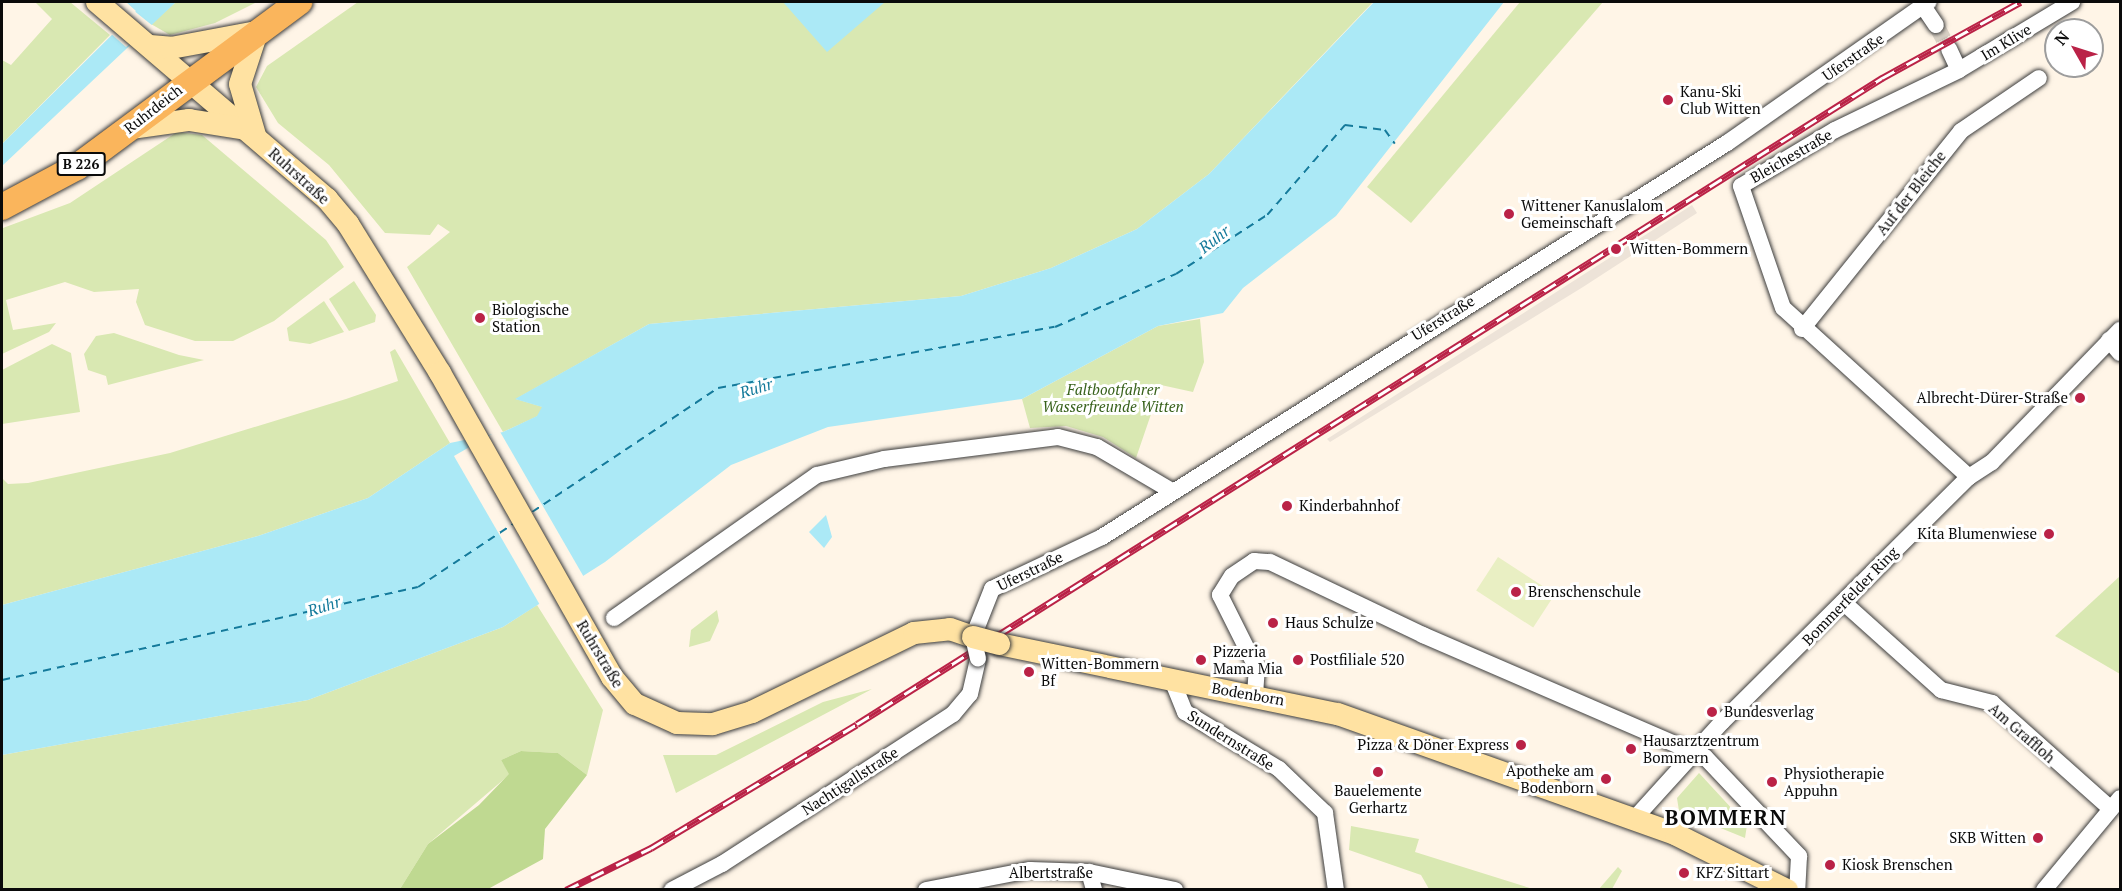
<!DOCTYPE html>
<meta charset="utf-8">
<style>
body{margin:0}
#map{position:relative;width:2122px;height:891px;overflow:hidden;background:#fff5e7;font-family:"PT Serif",serif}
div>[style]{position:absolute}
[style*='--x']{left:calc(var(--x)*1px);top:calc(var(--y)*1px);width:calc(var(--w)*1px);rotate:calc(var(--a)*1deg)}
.green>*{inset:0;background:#d9e8b2}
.forest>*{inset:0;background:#bfd991}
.pitch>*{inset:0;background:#e9efc3;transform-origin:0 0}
.plaza>*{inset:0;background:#ede3d8}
.water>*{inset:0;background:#abe9f6}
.pier>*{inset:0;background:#fff5e7;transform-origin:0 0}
.ferry>*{height:1.5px;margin-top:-0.75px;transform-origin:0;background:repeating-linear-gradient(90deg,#147a9b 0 8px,transparent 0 14px)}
.minor-tunnel>*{height:16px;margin-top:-8px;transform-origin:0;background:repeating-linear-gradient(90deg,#dad2c6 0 16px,transparent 0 24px)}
.roads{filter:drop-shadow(0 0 2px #3d3d3d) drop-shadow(0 0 2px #3d3d3d)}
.minor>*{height:16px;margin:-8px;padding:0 8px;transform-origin:8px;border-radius:8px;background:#fff}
.secondary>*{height:22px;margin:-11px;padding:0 11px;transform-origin:11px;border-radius:11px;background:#ffe2a2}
.primary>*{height:26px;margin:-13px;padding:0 13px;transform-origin:13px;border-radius:13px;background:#fab55c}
.rail>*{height:7px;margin-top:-3.5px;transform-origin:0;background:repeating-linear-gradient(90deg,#fff 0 14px,#ba2247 0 28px);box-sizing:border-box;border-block:2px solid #ba2247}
.bridges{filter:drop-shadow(0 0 2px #3d3d3d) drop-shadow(0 0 2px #3d3d3d)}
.minor-bridge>*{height:16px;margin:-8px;padding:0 8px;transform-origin:8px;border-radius:8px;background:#fff}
.secondary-bridge>*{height:22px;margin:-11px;padding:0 11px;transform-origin:11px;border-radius:11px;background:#ffe2a2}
.dots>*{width:16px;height:16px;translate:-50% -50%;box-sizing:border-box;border:3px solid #fff;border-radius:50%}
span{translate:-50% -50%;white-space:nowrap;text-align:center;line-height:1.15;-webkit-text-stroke:6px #fff;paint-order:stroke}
.shield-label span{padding:2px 4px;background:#fff;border:2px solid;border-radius:4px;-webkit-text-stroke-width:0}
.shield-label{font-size:14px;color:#0a0a0a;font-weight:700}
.street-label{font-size:15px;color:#0a0a0a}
.poi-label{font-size:15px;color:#0a0a0a}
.left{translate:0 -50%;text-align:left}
.right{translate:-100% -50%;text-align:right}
.park-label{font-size:15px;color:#37611b;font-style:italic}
.water-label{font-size:16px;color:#147a9b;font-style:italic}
.district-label{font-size:21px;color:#0a0a0a;font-weight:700;letter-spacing:1.5px}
.frame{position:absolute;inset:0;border:3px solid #0a0a0a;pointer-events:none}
.north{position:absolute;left:2044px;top:18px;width:60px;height:60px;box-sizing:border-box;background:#fff;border:2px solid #9d9d9d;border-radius:50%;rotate:309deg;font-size:16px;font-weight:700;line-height:24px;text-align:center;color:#0a0a0a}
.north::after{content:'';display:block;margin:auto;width:21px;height:27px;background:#ba2247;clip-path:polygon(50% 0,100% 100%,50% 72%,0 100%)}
</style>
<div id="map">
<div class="green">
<i style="clip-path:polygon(35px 2px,70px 2px,110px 35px,2px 144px,2px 60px,11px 65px,52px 19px)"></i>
<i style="clip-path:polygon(176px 2px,257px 2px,215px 23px,170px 35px,151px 24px)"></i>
<i style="clip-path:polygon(358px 2px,1373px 2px,1209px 174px,1137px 229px,1051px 268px,961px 296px,649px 324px,516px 399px,543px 407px,538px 416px,503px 432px,407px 267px,450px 232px,438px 224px,430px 235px,385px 233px,329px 165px,278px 123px,256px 87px,267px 66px)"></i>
<i style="clip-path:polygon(1520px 2px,1603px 2px,1411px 223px,1367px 187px)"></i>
<i style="clip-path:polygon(177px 132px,202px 135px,326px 240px,344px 267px,274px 321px,233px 341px,195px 341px,145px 325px,136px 302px,139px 289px,94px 292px,65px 282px,6px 300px,13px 330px,56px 323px,49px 332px,2px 354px,3px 228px,70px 203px)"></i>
<i style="clip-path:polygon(354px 281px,376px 315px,375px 322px,349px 331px,329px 299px)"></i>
<i style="clip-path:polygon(324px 301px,344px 332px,310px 344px,289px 341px,287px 328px)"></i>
<i style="clip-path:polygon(1200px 319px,1204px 362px,1193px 392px,1161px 385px,1136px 458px,1103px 437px,1066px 426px,1030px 428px,1022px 399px,1158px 326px)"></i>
<i style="clip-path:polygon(114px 333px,179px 355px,204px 360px,108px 385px,106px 376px,88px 370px,84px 354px,96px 336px)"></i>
<i style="clip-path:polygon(52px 344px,71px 353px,80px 412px,2px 424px,2px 370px)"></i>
<i style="clip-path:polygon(395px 349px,450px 443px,368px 498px,258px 536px,2px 605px,2px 478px,8px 484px,28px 483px,170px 453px,346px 399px,398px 381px,390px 352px)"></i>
<i style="clip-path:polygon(2120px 576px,2120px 674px,2055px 636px)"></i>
<i style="clip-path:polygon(537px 605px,603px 710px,587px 775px,558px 753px,521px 751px,501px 760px,510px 774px,428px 844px,400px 889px,2px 890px,2px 755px,308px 700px,503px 627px)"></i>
<i style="clip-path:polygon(717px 610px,719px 621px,710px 641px,689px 647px,691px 630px)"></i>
<i style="clip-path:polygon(872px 689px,676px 793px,663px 755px,716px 755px,823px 702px)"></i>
<i style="clip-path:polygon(1699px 773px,1747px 825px,1745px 838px,1679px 811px,1677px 798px)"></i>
<i style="clip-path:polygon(1351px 826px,1419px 839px,1415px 852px,1533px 889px,1429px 889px,1421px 875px,1349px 850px)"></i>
<i style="clip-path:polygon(1618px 867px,1622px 871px,1612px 889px,1599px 889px)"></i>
</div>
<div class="forest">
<i style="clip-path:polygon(521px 751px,558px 753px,587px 775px,545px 829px,543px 859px,488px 889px,400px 889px,428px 844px,479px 805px,509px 774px,501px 760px)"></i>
</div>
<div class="pitch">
<i style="left:1498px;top:557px;width:68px;height:40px;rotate:33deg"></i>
</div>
<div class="plaza">
<i style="clip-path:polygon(1692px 205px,1697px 213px,1583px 287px,1330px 442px,1327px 439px)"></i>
</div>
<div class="water">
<i style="clip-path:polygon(126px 2px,176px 2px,2px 166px,2px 144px,136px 11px)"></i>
<i style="clip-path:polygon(783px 2px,885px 2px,827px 52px)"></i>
<i style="clip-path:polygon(1374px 2px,1504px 2px,1336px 216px,1243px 288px,1223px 313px,1158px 326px,1022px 399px,828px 427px,731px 465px,605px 562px,503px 627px,308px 700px,2px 755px,2px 605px,258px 536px,368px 498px,450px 443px,503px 432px,537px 416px,542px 407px,515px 399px,649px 324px,961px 296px,1051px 268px,1137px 229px,1209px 174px)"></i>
<i style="clip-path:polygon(826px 515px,832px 537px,824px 548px,809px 532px)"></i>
</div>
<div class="pier">
<i style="clip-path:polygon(123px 2px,153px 26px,126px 47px,109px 32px,132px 11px)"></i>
<i style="left:499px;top:430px;width:172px;height:52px;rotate:60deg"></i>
</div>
<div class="ferry">
<i style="--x:532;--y:512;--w:224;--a:-33.7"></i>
<i style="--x:718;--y:388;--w:342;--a:-10.3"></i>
<i style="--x:1055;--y:327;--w:132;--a:-23.7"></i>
<i style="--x:1176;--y:274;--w:108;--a:-33"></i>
<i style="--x:1267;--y:215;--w:119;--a:-49.1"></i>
<i style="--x:1345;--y:125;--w:40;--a:7.1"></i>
<i style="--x:1385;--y:130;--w:17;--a:54"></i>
<i style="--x:2;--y:680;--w:426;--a:-12.6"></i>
<i style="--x:418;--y:587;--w:114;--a:-33.6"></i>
</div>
<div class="minor-tunnel">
<i style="--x:1936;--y:25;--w:27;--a:62"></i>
</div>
<div class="roads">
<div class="minor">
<i style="--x:1923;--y:6;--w:23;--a:56"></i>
<i style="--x:1949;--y:49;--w:23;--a:65"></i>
<i style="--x:1802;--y:329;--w:254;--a:-51.2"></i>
<i style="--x:1961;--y:131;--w:94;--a:-34.2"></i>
<i style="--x:2109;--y:340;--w:17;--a:50"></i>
<i style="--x:1969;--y:477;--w:251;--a:-137.7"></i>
<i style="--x:1783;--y:308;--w:129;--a:-109"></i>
<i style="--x:1741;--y:186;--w:109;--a:-30.8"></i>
<i style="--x:1835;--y:130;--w:138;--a:-25.8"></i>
<i style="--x:1959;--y:70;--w:132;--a:-31"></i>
<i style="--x:1843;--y:602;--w:132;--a:41.9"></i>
<i style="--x:1941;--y:690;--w:53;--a:14.3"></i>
<i style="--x:1992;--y:703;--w:159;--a:41.7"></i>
<i style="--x:614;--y:618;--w:248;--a:-35.2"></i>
<i style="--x:817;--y:475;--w:69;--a:-13.4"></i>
<i style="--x:884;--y:459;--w:175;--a:-7.2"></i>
<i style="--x:1058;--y:437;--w:40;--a:14.4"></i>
<i style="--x:1097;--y:447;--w:85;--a:30.5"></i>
<i style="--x:973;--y:637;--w:52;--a:-68.4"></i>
<i style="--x:992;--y:589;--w:122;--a:-25.3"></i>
<i style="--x:1102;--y:537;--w:739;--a:-32.23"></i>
<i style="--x:1727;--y:143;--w:246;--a:-35"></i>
<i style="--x:1172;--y:680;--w:35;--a:68"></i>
<i style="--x:1185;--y:712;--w:110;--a:31.2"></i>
<i style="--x:1279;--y:769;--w:64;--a:43.7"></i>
<i style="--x:1325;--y:813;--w:78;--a:81.9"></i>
<i style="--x:1255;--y:695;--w:26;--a:-86"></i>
<i style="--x:1257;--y:669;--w:83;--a:-116.6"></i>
<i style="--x:1220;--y:595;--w:22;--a:-58"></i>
<i style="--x:1232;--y:576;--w:27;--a:-34"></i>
<i style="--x:1254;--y:561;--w:16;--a:4"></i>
<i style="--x:1270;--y:562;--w:170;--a:25.5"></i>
<i style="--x:1423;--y:635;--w:307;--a:23.4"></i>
<i style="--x:1705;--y:757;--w:137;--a:46.5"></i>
<i style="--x:1799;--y:856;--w:34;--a:93"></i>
<i style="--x:1635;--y:818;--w:130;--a:-47.8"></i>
<i style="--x:1722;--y:722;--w:348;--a:-44.8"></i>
<i style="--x:1969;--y:477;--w:27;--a:-33"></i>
<i style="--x:1992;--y:462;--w:184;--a:-45.9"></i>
<i style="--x:1089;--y:872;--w:19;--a:74"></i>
<i style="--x:672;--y:890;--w:56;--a:-27.5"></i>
<i style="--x:722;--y:864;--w:275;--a:-33"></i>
<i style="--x:953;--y:714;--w:26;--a:-50"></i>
<i style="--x:970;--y:694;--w:37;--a:-77"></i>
<i style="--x:926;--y:890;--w:106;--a:-10.9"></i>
<i style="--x:1030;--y:870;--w:59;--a:1.9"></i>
<i style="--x:1089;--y:872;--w:88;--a:11.8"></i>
<i style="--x:2044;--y:890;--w:119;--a:-50.4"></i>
</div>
<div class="secondary">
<i style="--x:97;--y:2;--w:303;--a:40.6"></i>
<i style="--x:327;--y:199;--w:33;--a:50"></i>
<i style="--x:348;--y:224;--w:175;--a:58.3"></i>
<i style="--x:440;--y:373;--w:349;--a:60.5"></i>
<i style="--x:612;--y:677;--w:35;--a:50"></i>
<i style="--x:635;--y:704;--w:46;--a:24.3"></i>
<i style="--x:677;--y:723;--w:36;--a:2"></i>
<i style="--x:713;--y:724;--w:41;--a:-17.1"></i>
<i style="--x:752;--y:712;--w:180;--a:-26"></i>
<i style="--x:914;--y:633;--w:36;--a:-6"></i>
<i style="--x:950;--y:629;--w:24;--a:19"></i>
<i style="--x:150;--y:46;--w:21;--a:5"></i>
<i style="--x:171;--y:48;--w:87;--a:-10.5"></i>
<i style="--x:131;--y:128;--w:59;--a:-7.9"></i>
<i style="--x:189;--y:120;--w:59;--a:8.8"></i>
<i style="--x:255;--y:135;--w:53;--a:-106.4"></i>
<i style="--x:240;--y:84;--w:55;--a:-71.9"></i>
<i style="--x:999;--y:644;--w:346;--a:11.7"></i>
<i style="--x:1338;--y:714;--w:360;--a:19.6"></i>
<i style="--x:1677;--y:835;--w:123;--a:26.6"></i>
</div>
<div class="primary">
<i style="--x:2;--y:207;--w:85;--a:-28.1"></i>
<i style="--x:77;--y:167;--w:277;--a:-36.6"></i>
</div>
</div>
<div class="rail">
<i style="--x:566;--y:890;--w:95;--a:-26.3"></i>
<i style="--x:651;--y:848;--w:240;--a:-31"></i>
<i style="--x:857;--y:724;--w:1212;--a:-32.22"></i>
<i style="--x:1882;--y:78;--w:158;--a:-28.8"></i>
</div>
<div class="bridges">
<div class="minor-bridge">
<i style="--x:973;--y:637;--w:22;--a:77"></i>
</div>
<div class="secondary-bridge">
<i style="--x:973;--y:637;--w:27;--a:15"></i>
</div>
</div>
<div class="dots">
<i style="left:1668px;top:100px;background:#ba2247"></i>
<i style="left:1509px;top:214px;background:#ba2247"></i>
<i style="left:1616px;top:249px;background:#ba2247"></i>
<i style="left:480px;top:318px;background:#ba2247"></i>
<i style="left:2080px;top:398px;background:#ba2247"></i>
<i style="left:1287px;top:506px;background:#ba2247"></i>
<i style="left:2049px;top:534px;background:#ba2247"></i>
<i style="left:1516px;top:592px;background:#ba2247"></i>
<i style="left:1273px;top:623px;background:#ba2247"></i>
<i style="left:1201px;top:660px;background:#ba2247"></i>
<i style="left:1298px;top:660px;background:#ba2247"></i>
<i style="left:1029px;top:672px;background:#ba2247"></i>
<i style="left:1712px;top:712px;background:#ba2247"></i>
<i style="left:1521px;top:745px;background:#ba2247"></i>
<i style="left:1631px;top:749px;background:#ba2247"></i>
<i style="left:1378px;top:772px;background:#ba2247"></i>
<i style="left:1606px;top:779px;background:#ba2247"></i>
<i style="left:1772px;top:782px;background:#ba2247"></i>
<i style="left:2038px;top:838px;background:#ba2247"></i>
<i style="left:1830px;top:865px;background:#ba2247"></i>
<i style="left:1684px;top:873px;background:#ba2247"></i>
</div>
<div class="shield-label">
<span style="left:81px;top:164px">B 226</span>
</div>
<div class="street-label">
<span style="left:2006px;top:42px;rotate:-31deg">Im Klive</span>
<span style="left:1853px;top:57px;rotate:-35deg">Uferstraße</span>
<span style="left:153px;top:109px;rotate:-38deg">Ruhrdeich</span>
<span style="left:1791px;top:156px;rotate:-30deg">Bleichestraße</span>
<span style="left:299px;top:176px;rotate:42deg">Ruhrstraße</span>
<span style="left:1911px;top:193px;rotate:-52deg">Auf der Bleiche</span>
<span style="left:1443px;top:318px;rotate:-32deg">Uferstraße</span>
<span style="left:1030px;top:571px;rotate:-26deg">Uferstraße</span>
<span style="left:1850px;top:596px;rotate:-46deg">Bommerfelder Ring</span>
<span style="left:600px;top:654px;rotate:59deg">Ruhrstraße</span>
<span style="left:1248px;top:694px;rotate:10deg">Bodenborn</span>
<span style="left:2022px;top:733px;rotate:41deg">Am Graffloh</span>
<span style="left:1231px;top:740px;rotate:32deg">Sundernstraße</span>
<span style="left:850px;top:781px;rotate:-33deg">Nachtigallstraße</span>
<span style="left:1051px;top:873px">Albertstraße</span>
</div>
<div class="poi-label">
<span class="left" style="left:1680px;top:100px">Kanu-Ski<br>Club Witten</span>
<span class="left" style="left:1521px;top:214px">Wittener Kanuslalom<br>Gemeinschaft</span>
<span class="left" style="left:1630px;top:249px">Witten-Bommern</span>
<span class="left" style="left:492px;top:318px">Biologische<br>Station</span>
<span class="right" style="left:2068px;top:398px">Albrecht-Dürer-Straße</span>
<span class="left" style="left:1299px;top:506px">Kinderbahnhof</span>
<span class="right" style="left:2037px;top:534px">Kita Blumenwiese</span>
<span class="left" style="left:1528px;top:592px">Brenschenschule</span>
<span class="left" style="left:1285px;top:623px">Haus Schulze</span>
<span class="left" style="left:1213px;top:660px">Pizzeria<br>Mama Mia</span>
<span class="left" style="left:1310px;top:660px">Postfiliale 520</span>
<span class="left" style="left:1041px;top:672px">Witten-Bommern<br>Bf</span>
<span class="left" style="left:1724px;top:712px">Bundesverlag</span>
<span class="left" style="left:1643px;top:749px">Hausarztzentrum<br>Bommern</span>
<span class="right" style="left:1509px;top:745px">Pizza &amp; Döner Express</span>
<span class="right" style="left:1594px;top:779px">Apotheke am<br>Bodenborn</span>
<span class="left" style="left:1784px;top:782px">Physiotherapie<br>Appuhn</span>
<span style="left:1378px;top:799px">Bauelemente<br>Gerhartz</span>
<span class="right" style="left:2026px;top:838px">SKB Witten</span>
<span class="left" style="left:1842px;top:865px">Kiosk Brenschen</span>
<span class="left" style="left:1696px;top:873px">KFZ Sittart</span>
</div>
<div class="park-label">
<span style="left:1113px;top:398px">Faltbootfahrer<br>Wasserfreunde Witten</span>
</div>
<div class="water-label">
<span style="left:1214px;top:239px;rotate:-38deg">Ruhr</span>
<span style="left:756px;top:388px;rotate:-17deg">Ruhr</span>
<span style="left:324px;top:606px;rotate:-18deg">Ruhr</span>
</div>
<div class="district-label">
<span style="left:1726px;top:817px">BOMMERN</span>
</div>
<div class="frame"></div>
<div class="north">N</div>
</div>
